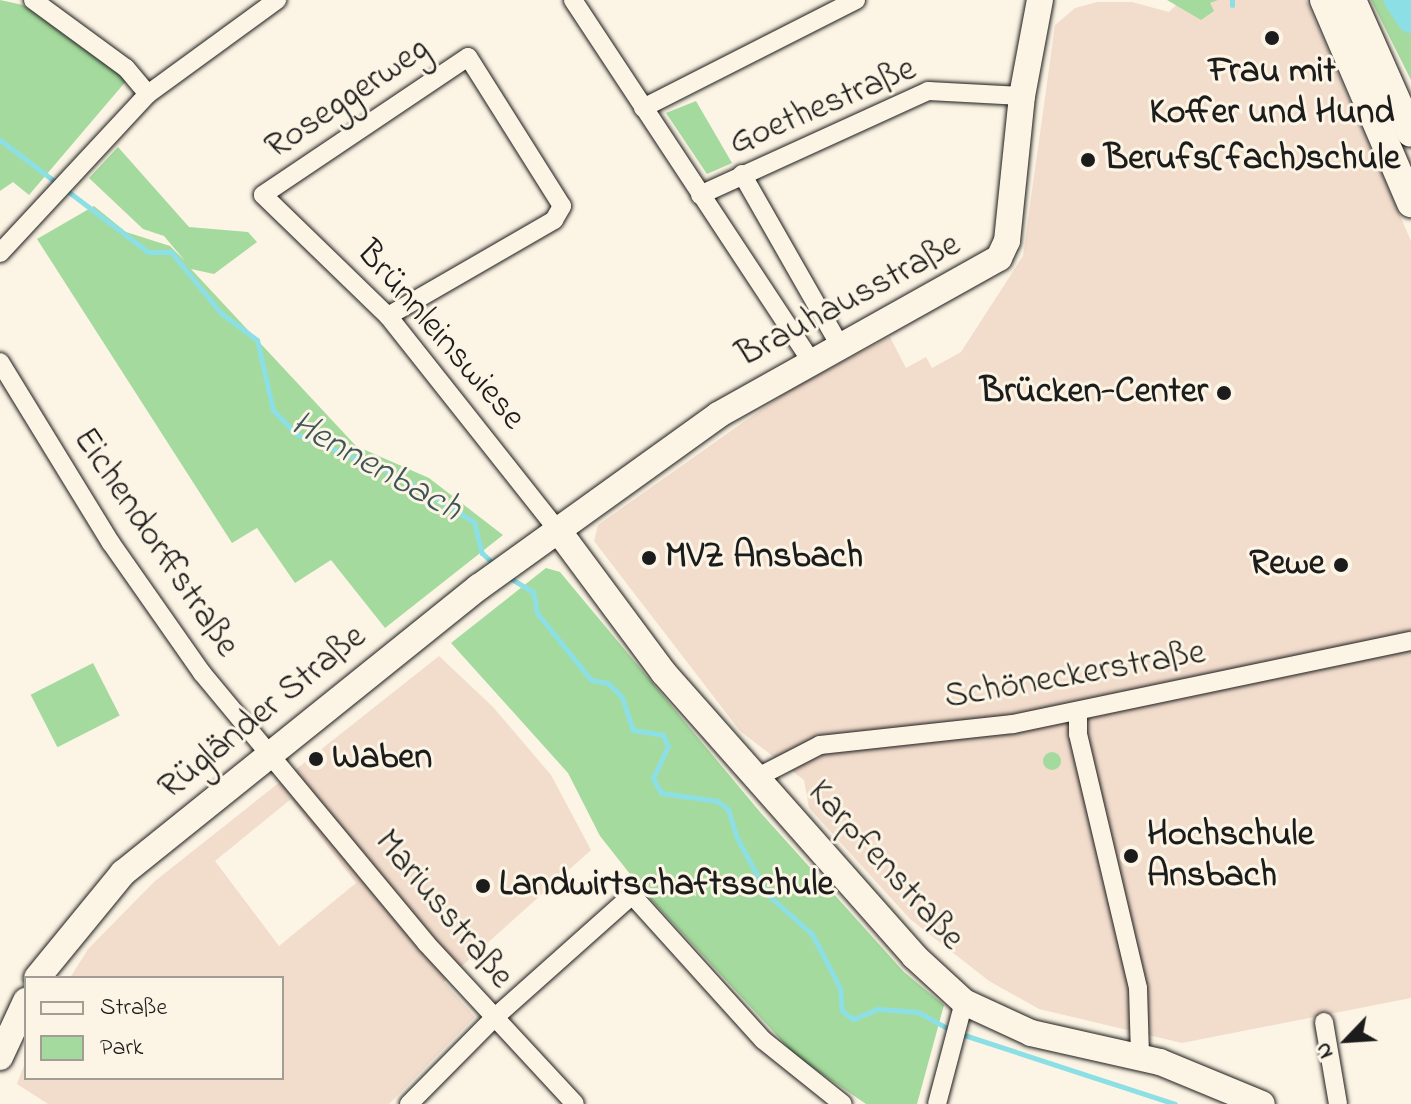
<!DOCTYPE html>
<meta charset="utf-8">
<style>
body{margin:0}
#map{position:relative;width:1411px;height:1104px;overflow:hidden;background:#fcf5e5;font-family:"Indie Flower",sans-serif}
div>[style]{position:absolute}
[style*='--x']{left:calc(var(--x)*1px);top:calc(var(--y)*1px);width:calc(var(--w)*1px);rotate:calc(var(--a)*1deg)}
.built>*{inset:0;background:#f2dccc}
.green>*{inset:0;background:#a4da9d;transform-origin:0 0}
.round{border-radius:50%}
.stream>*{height:5px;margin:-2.5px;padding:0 2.5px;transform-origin:2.5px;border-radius:2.5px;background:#8ddfe6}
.river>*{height:28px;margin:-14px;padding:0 14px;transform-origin:14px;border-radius:14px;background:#8ddfe6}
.roads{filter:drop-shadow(0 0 2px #1c1c1c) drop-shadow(0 0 2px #1c1c1c)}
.street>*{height:18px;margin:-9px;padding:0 9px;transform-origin:9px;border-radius:9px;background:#fcf5e5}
.secondary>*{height:26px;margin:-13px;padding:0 13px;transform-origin:13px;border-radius:13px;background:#fcf5e5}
.primary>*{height:28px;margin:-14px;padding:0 14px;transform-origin:14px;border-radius:14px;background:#fcf5e5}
.dots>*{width:22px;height:22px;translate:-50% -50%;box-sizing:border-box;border:4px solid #fcf5e5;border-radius:50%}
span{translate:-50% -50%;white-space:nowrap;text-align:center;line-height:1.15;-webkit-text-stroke:6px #fcf5e5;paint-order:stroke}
.poi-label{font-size:36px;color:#1c1c1c;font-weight:700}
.left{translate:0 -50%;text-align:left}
.right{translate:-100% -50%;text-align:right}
.street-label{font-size:36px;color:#1c1c1c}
.water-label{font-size:38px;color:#3e5659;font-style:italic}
.legend{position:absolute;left:24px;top:976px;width:260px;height:104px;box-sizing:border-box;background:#fcf5e5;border:2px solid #a29e95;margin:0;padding:10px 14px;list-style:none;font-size:24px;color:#1c1c1c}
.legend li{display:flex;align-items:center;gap:16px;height:40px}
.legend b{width:40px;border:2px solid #a29e95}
.north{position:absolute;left:1307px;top:1000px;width:80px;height:80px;-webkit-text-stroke:6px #fcf5e5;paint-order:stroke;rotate:245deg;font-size:22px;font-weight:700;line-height:32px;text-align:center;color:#1c1c1c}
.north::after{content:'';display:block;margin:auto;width:28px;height:36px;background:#1c1c1c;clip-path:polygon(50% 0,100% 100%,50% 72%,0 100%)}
</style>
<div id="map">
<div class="built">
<i style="clip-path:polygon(1181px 0,1306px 0,1411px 241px,1411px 998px,1182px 1043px,1039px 1009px,989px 981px,910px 919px,809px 808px,804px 780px,740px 731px,594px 541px,598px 525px,745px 421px,793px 388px,890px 337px,906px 368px,926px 357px,932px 368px,961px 352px,1023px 256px,1055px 25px,1075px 8px,1097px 2px,1132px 2px,1169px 12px)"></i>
<i style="clip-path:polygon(evenodd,439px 656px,493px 707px,551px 775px,591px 850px,444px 982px,475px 1017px,389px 1104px,48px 1104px,17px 1084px,26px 1060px,26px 1078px,282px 1078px,282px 978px,70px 978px,88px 949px,155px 881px,439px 656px,291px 799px,356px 883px,279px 946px,215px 861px,291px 799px)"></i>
</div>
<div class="green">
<i style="clip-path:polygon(0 0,23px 5px,127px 80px,29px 195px,13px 182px,0 191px)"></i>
<i style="clip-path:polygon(1167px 0,1218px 0,1210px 3px,1214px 11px,1201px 20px)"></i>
<i style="clip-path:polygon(1371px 0,1411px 0,1411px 80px)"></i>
<i style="clip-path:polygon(696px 101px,732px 163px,707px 174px,666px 113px)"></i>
<i style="clip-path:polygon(118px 147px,189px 227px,248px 232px,257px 242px,214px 274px,191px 269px,356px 446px,429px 478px,503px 535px,385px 628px,331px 560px,295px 583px,257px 528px,232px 543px,37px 239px,94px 206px,126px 232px,170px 246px,185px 261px,164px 236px,143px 229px,89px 178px)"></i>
<i style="clip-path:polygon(546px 568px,560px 572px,760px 812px,904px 972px,944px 1005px,917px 1104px,866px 1104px,796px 1056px,645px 893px,600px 836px,568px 773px,451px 643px)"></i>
<i style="left:93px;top:663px;width:59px;height:70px;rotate:63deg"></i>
<i class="round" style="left:1043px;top:752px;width:18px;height:18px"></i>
</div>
<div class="stream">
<i style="--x:1232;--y:5;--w:5;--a:-90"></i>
<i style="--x:0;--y:140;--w:186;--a:37.1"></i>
<i style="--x:148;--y:252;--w:23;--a:0"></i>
<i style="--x:171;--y:252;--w:79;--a:50.7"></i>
<i style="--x:221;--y:313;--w:45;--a:36.9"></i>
<i style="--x:257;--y:340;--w:72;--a:77.1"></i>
<i style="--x:273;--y:410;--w:33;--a:46"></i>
<i style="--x:296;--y:434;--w:109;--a:22.1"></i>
<i style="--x:397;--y:475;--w:90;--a:31.4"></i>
<i style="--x:474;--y:522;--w:32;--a:76"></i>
<i style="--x:482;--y:553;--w:18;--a:43"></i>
<i style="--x:508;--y:577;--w:29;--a:31"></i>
<i style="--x:533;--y:592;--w:21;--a:79"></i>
<i style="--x:537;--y:613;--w:86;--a:51.1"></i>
<i style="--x:591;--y:680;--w:17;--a:10"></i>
<i style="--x:608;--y:683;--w:20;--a:45"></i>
<i style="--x:622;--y:697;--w:35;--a:72"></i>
<i style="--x:633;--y:730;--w:30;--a:9"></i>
<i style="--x:663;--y:735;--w:12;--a:66"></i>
<i style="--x:668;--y:746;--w:35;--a:115"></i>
<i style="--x:653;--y:778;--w:17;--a:62"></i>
<i style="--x:661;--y:793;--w:57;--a:8.1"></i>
<i style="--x:717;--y:801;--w:14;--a:36"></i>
<i style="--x:728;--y:809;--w:30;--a:73"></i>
<i style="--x:737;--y:838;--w:65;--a:61.5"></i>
<i style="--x:768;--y:895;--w:59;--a:41.6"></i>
<i style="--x:812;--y:934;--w:61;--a:62.6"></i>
<i style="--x:840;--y:988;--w:23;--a:85"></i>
<i style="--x:842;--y:1011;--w:14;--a:36"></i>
<i style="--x:853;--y:1019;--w:27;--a:-22"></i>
<i style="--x:878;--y:1009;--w:40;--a:4.3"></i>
<i style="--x:918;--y:1012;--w:39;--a:29"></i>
<i style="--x:961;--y:1034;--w:225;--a:18.1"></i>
</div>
<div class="river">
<i style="--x:1398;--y:0;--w:23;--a:56"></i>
</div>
<div class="roads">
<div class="street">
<i style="--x:33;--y:0;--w:115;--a:36.2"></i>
<i style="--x:126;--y:68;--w:34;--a:50"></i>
<i style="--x:573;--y:0;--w:430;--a:56.6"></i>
<i style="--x:643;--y:108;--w:239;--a:-26.9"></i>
<i style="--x:742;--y:174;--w:196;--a:60.3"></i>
<i style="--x:700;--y:195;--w:251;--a:-24.5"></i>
<i style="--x:928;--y:91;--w:94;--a:3"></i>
<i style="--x:0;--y:253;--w:217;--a:-47.1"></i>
<i style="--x:148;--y:94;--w:160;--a:-36.1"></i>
<i style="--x:388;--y:316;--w:192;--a:-30"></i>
<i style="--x:554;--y:220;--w:16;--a:-60"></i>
<i style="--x:562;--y:206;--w:176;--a:-122.2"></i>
<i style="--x:468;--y:57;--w:247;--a:146.1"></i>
<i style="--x:263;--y:195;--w:174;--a:44.1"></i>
<i style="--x:388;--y:316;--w:272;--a:51.6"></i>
<i style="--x:0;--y:362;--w:212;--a:58.5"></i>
<i style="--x:111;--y:543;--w:159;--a:55"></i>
<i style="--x:202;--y:673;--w:351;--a:50.3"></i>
<i style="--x:426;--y:943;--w:219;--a:47.2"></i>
<i style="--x:1078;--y:712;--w:22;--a:90"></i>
<i style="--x:1078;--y:734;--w:261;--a:76.7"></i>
<i style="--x:1138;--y:988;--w:69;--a:88.3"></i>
<i style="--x:756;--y:778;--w:72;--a:-27.3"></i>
<i style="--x:820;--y:745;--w:194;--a:-6.2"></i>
<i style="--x:1013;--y:724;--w:407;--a:-11.8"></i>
<i style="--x:1324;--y:1022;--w:83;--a:80.3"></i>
<i style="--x:409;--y:1104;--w:120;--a:-45.3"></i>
<i style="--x:493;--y:1019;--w:186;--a:-41.7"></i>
<i style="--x:632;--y:895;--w:195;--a:47.9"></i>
<i style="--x:763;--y:1040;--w:102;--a:38.7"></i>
<i style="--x:937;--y:1104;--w:106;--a:-75.2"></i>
</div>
<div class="secondary">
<i style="--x:557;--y:529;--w:179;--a:53.4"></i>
<i style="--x:664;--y:673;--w:378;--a:48.5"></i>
<i style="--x:914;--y:956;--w:68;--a:42.6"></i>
<i style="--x:964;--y:1002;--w:74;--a:24.8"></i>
<i style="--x:1031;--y:1033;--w:132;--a:12.7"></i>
<i style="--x:1160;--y:1062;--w:110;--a:22.4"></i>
<i style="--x:37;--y:978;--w:136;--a:-50.7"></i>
<i style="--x:123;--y:873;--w:457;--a:-38.8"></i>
<i style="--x:479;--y:587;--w:294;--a:-35.7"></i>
<i style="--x:718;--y:415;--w:322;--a:-29.2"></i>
<i style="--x:999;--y:258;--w:19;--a:-65"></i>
<i style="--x:1007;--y:241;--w:146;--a:-84.1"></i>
<i style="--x:1022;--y:96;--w:98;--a:-79.4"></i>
<i style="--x:0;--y:1057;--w:62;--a:-65.1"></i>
</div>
<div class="primary">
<i style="--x:1324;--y:0;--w:221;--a:66.8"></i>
<i style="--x:1352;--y:0;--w:145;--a:66.1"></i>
</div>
</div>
<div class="dots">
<i style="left:1272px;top:38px;background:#1c1c1c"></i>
<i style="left:1088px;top:160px;background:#1c1c1c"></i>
<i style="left:1224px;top:393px;background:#1c1c1c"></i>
<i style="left:649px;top:558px;background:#1c1c1c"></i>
<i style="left:1341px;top:565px;background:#1c1c1c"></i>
<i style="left:316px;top:759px;background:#1c1c1c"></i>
<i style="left:1131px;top:856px;background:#1c1c1c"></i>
<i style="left:483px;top:886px;background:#1c1c1c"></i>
</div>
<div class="poi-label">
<span style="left:1272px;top:93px">Frau mit<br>Koffer und Hund</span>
<span class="left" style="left:1104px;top:160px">Berufs(fach)schule</span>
<span class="right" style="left:1208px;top:393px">Brücken-Center</span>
<span class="left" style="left:665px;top:558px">MVZ Ansbach</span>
<span class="right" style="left:1325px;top:565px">Rewe</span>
<span class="left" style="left:332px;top:759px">Waben</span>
<span class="left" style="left:1147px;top:856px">Hochschule<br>Ansbach</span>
<span class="left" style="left:499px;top:886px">Landwirtschaftsschule</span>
</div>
<div class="street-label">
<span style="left:348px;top:99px;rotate:-34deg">Roseggerweg</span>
<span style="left:823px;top:107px;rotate:-23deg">Goethestraße</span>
<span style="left:849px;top:301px;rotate:-28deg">Brauhausstraße</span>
<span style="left:440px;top:336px;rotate:49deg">Brünnleinswiese</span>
<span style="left:155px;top:543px;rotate:56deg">Eichendorffstraße</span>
<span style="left:1075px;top:676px;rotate:-10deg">Schöneckerstraße</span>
<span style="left:263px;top:713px;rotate:-39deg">Rügländer Straße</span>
<span style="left:885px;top:866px;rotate:48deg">Karpfenstraße</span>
<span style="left:443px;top:910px;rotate:50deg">Mariusstraße</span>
</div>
<div class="water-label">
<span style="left:375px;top:468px;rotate:29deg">Hennenbach</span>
</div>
<ul class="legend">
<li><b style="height:10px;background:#fcf5e5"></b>Straße</li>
<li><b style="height:22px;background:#a4da9d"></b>Park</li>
</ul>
<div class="north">N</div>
</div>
